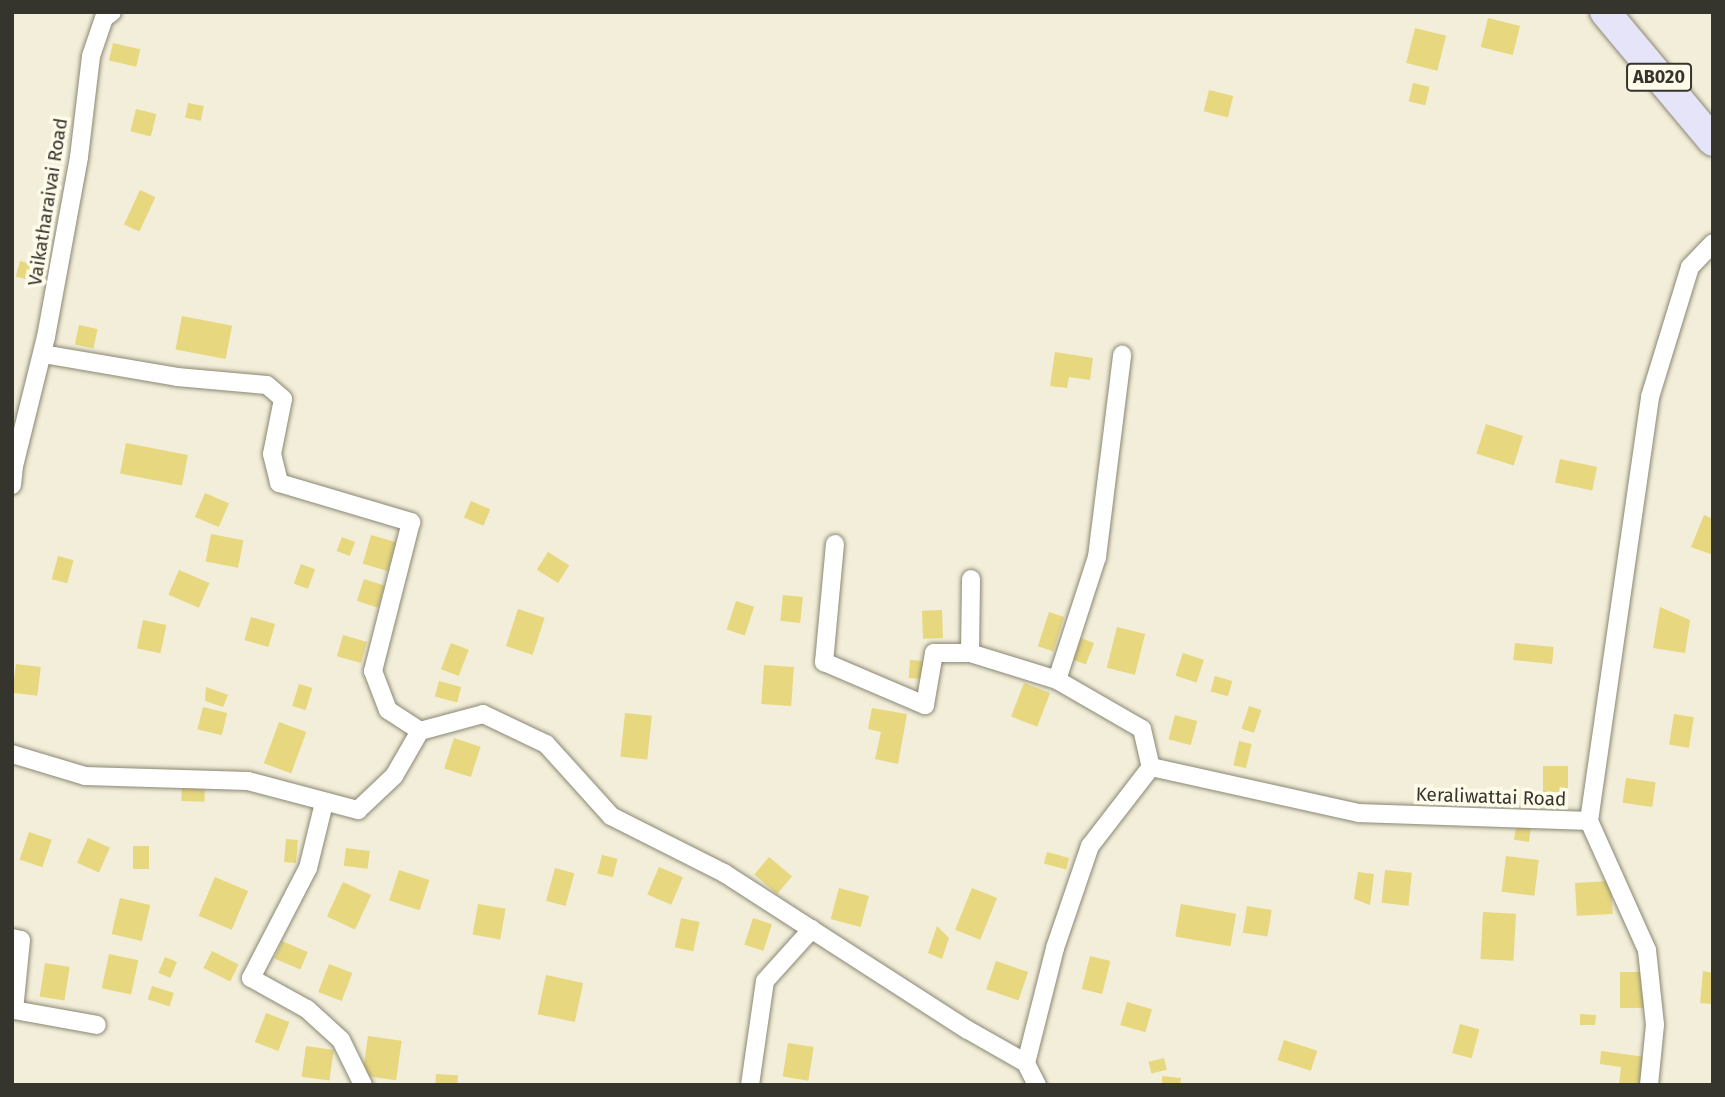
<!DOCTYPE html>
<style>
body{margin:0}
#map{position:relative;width:1725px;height:1097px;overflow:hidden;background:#f2eed9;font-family:"Fira Sans",sans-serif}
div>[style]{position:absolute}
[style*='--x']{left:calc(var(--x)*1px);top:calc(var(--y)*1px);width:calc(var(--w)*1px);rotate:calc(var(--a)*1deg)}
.building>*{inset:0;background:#e7d77f;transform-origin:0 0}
.roads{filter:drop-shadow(0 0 2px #8a8774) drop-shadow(0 0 2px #8a8774)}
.minor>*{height:18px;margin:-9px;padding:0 9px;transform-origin:9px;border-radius:9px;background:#fff}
.primary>*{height:30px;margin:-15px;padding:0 15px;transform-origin:15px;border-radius:15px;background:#e6e4f8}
span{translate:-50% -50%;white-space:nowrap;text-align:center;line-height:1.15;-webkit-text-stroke:7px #fefbeb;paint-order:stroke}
.shield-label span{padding:2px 5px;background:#fefbeb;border:2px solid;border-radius:5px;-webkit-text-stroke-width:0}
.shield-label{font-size:18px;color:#36352d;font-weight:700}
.street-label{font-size:19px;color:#36352d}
.frame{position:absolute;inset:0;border:14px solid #36352d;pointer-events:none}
</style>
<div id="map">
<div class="building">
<i style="left:1488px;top:18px;width:33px;height:30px;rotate:14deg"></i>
<i style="left:1415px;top:28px;width:32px;height:36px;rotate:14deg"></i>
<i style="left:113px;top:43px;width:28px;height:18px;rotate:13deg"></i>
<i style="left:1413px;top:83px;width:17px;height:19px;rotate:13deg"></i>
<i style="left:1209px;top:90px;width:25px;height:22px;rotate:14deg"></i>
<i style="left:188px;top:103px;width:16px;height:15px;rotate:11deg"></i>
<i style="left:136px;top:109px;width:21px;height:23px;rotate:14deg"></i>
<i style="left:140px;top:190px;width:17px;height:38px;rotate:25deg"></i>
<i style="left:20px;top:261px;width:11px;height:16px;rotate:15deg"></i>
<i style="left:182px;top:316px;width:51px;height:34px;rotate:11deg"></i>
<i style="left:79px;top:325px;width:19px;height:20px;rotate:12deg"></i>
<i style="clip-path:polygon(1055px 352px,1093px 358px,1090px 380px,1069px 377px,1067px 388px,1050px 386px)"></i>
<i style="left:1486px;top:424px;width:39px;height:31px;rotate:18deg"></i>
<i style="left:126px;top:443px;width:63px;height:31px;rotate:11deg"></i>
<i style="left:1560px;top:459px;width:38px;height:24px;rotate:12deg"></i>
<i style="left:205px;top:493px;width:26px;height:26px;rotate:23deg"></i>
<i style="left:471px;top:501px;width:21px;height:18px;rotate:23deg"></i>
<i style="clip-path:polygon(1704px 515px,1713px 519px,1713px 555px,1691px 547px)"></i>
<i style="left:211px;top:534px;width:33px;height:28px;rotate:11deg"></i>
<i style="left:371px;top:535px;width:26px;height:30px;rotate:16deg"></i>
<i style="left:342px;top:537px;width:14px;height:15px;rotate:21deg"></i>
<i style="left:548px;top:552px;width:25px;height:21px;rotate:32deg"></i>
<i style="left:58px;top:556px;width:16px;height:24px;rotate:15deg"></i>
<i style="left:301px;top:564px;width:15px;height:21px;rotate:20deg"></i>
<i style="left:179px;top:570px;width:33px;height:27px;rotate:23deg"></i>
<i style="left:364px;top:579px;width:22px;height:23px;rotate:18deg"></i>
<i style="left:783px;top:595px;width:20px;height:26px;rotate:6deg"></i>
<i style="left:736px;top:601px;width:19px;height:30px;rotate:18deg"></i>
<i style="clip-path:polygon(1660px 607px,1690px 620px,1685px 653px,1653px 648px)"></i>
<i style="left:518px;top:609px;width:28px;height:39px;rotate:18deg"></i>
<i style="left:942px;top:610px;width:28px;height:20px;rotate:88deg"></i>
<i style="left:1049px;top:612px;width:16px;height:36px;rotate:18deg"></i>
<i style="left:251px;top:617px;width:25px;height:24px;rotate:16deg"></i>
<i style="left:143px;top:620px;width:24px;height:29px;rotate:12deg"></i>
<i style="left:1117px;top:627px;width:29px;height:42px;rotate:14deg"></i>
<i style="left:343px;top:635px;width:25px;height:22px;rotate:16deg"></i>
<i style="left:1081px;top:638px;width:14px;height:23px;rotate:21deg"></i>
<i style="left:451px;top:643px;width:19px;height:28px;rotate:21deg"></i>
<i style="left:1515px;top:643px;width:39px;height:17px;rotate:6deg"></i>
<i style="left:1183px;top:653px;width:22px;height:24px;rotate:18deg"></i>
<i style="left:910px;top:660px;width:14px;height:18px;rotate:4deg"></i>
<i style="left:16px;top:664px;width:25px;height:29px;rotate:7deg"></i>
<i style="left:764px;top:665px;width:30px;height:39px;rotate:4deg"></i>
<i style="left:1215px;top:676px;width:18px;height:16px;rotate:16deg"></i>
<i style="left:439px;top:681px;width:23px;height:16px;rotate:15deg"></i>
<i style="left:1024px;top:683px;width:28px;height:36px;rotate:21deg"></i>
<i style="left:299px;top:684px;width:14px;height:23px;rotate:17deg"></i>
<i style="clip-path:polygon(206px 687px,228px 695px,223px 707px,205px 701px)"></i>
<i style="left:1249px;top:706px;width:13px;height:24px;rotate:18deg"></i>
<i style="left:203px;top:707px;width:25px;height:23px;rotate:14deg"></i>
<i style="clip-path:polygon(872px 708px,907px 714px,898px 764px,875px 759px,881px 732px,868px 729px)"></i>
<i style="left:625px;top:713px;width:27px;height:44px;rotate:6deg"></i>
<i style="left:1674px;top:714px;width:20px;height:31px;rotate:9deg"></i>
<i style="left:1175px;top:715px;width:23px;height:25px;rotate:15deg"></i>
<i style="left:279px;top:722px;width:29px;height:44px;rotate:20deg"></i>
<i style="left:454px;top:738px;width:28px;height:32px;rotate:18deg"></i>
<i style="left:1239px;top:741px;width:13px;height:25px;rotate:13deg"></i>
<i style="left:1543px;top:766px;width:25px;height:26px"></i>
<i style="left:1626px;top:778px;width:30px;height:25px;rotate:8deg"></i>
<i style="left:182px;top:783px;width:23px;height:18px;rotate:2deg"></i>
<i style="left:1516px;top:826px;width:15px;height:14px;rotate:8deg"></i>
<i style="left:29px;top:832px;width:24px;height:29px;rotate:19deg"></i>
<i style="left:88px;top:838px;width:24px;height:27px;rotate:24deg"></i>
<i style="left:286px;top:839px;width:12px;height:23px;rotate:5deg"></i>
<i style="left:133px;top:846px;width:16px;height:23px"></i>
<i style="left:346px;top:848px;width:24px;height:18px;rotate:7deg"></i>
<i style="left:1047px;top:852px;width:23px;height:12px;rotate:15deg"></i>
<i style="left:602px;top:855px;width:16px;height:19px;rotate:14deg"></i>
<i style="left:1506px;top:856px;width:33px;height:36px;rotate:7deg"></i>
<i style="left:769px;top:857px;width:30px;height:23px;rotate:40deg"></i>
<i style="left:659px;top:867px;width:26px;height:30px;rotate:23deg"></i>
<i style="left:555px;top:868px;width:20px;height:34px;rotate:15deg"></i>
<i style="left:399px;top:870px;width:32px;height:32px;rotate:18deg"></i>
<i style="left:1385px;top:870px;width:27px;height:33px;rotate:6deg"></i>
<i style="clip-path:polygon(1358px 872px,1374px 874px,1370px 905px,1354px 899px)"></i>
<i style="left:215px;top:877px;width:36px;height:42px;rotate:23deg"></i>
<i style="left:1611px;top:881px;width:33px;height:36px;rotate:87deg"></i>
<i style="left:343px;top:882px;width:31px;height:38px;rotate:25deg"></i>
<i style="left:839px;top:888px;width:31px;height:32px;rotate:15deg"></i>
<i style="left:972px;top:888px;width:27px;height:45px;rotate:22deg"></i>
<i style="left:120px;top:898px;width:31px;height:37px;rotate:13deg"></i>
<i style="left:478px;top:904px;width:28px;height:31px;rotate:10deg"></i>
<i style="left:1181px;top:904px;width:56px;height:33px;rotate:10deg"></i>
<i style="left:1247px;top:906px;width:25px;height:27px;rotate:9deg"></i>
<i style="left:1483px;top:912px;width:33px;height:47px;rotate:3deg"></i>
<i style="left:681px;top:918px;width:19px;height:30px;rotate:12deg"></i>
<i style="left:753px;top:918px;width:20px;height:28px;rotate:18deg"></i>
<i style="clip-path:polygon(937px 926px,949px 938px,942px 959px,928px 953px)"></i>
<i style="left:282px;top:941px;width:28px;height:19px;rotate:23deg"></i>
<i style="left:212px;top:951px;width:30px;height:19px;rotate:27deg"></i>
<i style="left:109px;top:954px;width:30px;height:35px;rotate:12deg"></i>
<i style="left:1090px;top:956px;width:21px;height:34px;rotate:14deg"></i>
<i style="left:165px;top:957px;width:13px;height:17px;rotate:23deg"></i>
<i style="left:996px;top:961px;width:34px;height:30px;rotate:19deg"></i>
<i style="left:45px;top:963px;width:25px;height:34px;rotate:9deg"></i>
<i style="left:329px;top:964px;width:25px;height:30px;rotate:21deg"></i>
<i style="clip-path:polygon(1703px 971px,1713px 973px,1713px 1004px,1700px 1003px)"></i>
<i style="left:1620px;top:972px;width:24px;height:36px"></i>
<i style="left:546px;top:975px;width:38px;height:40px;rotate:12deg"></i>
<i style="left:152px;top:986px;width:23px;height:14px;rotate:18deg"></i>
<i style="left:1127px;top:1002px;width:26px;height:24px;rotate:16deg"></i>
<i style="left:266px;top:1013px;width:25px;height:31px;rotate:21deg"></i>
<i style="clip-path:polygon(1580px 1014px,1596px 1015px,1595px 1025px,1580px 1025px)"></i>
<i style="left:1460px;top:1024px;width:20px;height:30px;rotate:15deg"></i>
<i style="left:368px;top:1036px;width:34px;height:40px;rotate:8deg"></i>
<i style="left:1284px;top:1040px;width:35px;height:21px;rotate:18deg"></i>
<i style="left:788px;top:1043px;width:26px;height:34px;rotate:9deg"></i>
<i style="left:306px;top:1046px;width:28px;height:31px;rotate:8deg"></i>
<i style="clip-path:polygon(1601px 1051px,1645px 1057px,1642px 1085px,1619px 1085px,1621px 1067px,1600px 1064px)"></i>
<i style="left:1164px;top:1058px;width:12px;height:16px;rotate:76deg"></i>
<i style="left:436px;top:1074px;width:22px;height:11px;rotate:3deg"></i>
<i style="clip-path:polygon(1162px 1076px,1181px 1078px,1180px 1085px,1162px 1085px)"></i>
</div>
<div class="roads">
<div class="minor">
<i style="--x:43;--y:354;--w:136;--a:9.7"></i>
<i style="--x:177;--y:377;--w:90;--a:5.1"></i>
<i style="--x:267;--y:385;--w:21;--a:41"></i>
<i style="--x:283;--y:399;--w:56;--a:101.3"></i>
<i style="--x:272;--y:454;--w:30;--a:76"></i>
<i style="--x:279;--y:483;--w:138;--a:16.5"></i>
<i style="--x:411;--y:522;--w:154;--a:104.3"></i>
<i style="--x:373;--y:671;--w:42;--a:69"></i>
<i style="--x:388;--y:710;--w:38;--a:33"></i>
<i style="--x:12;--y:485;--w:19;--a:-84"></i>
<i style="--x:14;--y:466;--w:133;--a:-76.1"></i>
<i style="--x:46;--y:337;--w:183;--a:-79.6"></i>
<i style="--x:79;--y:157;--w:102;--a:-83.2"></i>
<i style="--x:91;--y:56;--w:40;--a:-71.1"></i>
<i style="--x:104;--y:18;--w:10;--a:-37"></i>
<i style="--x:835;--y:544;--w:119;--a:95.3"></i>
<i style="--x:824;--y:662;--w:110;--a:23.1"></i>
<i style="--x:925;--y:705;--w:53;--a:-80.2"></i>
<i style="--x:934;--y:653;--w:36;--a:0"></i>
<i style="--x:970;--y:653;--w:91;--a:17.2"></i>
<i style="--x:1057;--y:680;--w:98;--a:30"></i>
<i style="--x:1142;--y:729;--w:39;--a:77"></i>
<i style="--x:970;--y:653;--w:74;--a:-89.2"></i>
<i style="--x:1057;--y:680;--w:129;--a:-72"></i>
<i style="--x:1097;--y:557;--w:204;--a:-82.9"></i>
<i style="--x:12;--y:754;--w:76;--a:16.8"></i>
<i style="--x:85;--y:776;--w:163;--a:1.8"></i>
<i style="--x:248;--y:781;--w:114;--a:14.8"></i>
<i style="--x:358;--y:810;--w:50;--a:-43.4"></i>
<i style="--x:394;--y:776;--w:52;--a:-60"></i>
<i style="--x:420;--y:731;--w:65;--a:-15.1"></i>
<i style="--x:483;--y:714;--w:70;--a:25.5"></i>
<i style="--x:546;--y:744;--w:97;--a:47.9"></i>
<i style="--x:611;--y:816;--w:127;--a:26.8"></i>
<i style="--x:724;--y:873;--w:290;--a:32.8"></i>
<i style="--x:968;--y:1030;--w:67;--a:29.6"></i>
<i style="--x:324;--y:803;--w:67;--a:103.8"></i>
<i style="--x:308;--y:868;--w:124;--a:117.4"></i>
<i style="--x:251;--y:978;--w:64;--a:29"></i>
<i style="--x:307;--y:1009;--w:46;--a:42.4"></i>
<i style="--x:341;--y:1040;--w:50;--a:63.9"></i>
<i style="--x:1589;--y:821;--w:141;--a:65.8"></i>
<i style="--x:1647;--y:950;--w:75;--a:83.9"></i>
<i style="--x:1655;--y:1025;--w:60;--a:95.7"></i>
<i style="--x:12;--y:938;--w:9;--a:13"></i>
<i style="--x:21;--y:940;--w:70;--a:95.7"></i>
<i style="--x:14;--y:1010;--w:84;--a:10.2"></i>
<i style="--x:750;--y:1085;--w:105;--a:-81.8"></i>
<i style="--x:765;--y:981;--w:70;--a:-47.9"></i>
<i style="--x:1037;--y:1085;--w:25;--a:-117"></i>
<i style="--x:1026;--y:1063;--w:119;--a:-75.8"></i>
<i style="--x:1055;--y:948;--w:108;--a:-71.1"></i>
<i style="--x:1090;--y:846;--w:100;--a:-52.3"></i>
<i style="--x:1151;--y:767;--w:213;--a:12.5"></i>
<i style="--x:1359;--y:813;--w:230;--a:2"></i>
<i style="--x:1589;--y:821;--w:428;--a:-81.8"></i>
<i style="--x:1650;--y:397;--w:136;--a:-72.9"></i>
<i style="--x:1690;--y:267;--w:33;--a:-46"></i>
</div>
<div class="primary">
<i style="--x:1605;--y:12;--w:168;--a:50.1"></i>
</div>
</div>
<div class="shield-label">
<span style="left:1659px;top:77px">AB020</span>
</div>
<div class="street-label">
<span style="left:48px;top:202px;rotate:-81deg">Vaikatharaivai Road</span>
<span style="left:1491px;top:797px;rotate:2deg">Keraliwattai Road</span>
</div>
<div class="frame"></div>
</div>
